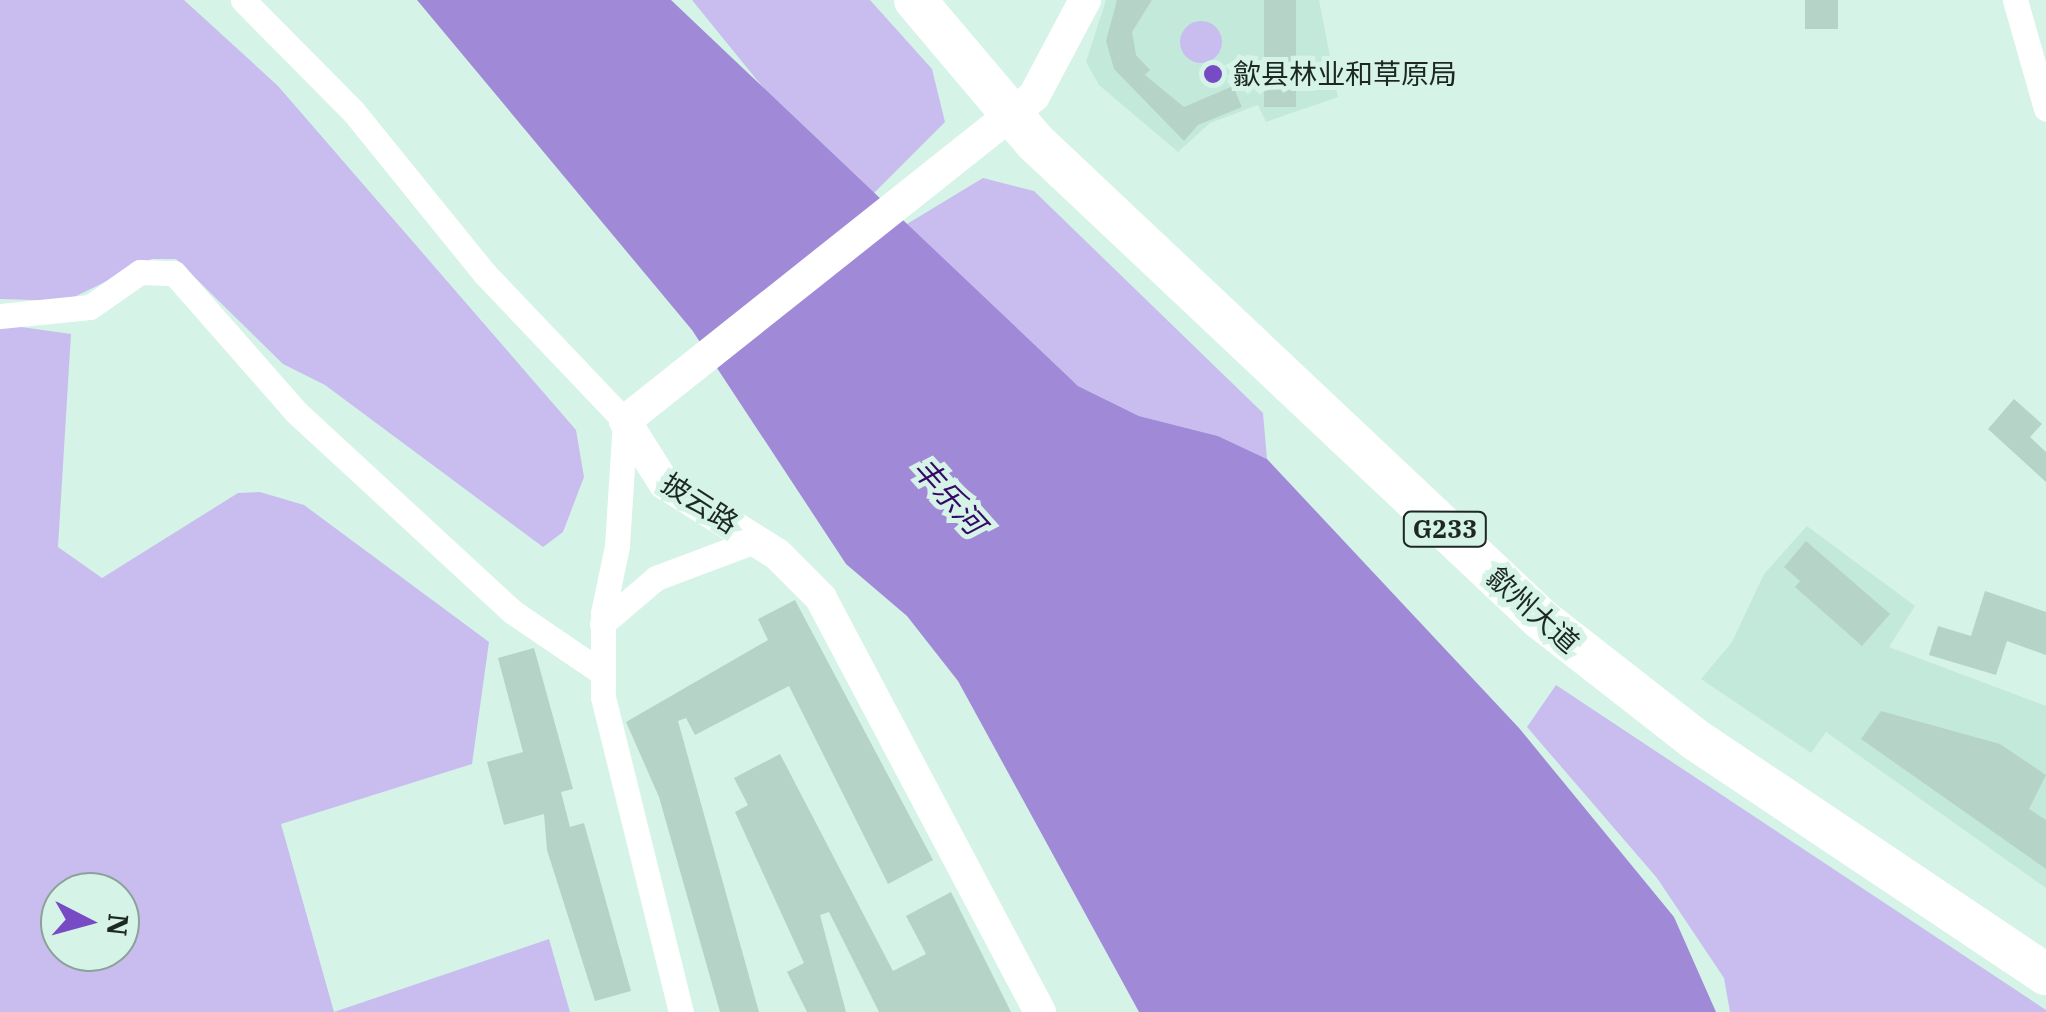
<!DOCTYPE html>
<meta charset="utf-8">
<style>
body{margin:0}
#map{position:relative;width:2046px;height:1012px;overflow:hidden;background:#d5f3e7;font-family:"IBM Plex Serif","Noto Sans SC",serif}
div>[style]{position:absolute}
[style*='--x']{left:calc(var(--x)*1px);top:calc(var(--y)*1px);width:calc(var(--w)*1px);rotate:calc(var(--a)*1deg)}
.built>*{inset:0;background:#c3e9da}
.green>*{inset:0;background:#c9bdf0}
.round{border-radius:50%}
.water>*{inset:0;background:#a08ad7}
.building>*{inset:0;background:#b6d3c8;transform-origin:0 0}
.minor>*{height:25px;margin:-12.5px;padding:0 12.5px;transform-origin:12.5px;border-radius:12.5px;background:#fff}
.tertiary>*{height:32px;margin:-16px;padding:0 16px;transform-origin:16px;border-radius:16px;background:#fff}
.trunk>*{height:42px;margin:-21px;padding:0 21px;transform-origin:21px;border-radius:21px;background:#fff}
.dots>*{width:28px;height:28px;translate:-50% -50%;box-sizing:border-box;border:5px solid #d5f3e7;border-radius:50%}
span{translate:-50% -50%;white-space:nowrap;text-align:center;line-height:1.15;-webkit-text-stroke:10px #d5f3e7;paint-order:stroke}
.shield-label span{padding:2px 8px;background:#d5f3e7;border:2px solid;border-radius:8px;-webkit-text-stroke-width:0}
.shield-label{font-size:25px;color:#1d2824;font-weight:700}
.poi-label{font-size:28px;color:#1d2824}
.left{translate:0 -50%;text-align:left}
.street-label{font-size:28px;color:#1d2824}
.water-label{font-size:30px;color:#350967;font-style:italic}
.north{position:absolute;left:40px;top:872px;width:100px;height:100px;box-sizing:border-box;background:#d5f3e7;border:2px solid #8ba299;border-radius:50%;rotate:96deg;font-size:28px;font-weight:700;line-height:40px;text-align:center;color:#1d2824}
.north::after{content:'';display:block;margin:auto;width:35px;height:45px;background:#774bc3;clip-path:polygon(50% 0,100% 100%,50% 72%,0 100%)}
</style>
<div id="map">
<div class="built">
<i style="clip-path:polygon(1106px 0,1319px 0,1338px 97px,1266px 122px,1258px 105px,1210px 123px,1178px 152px,1099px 85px,1086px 62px)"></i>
<i style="clip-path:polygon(1807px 526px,1915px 606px,1889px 647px,2046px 706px,2046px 888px,1826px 732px,1811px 753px,1701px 679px,1732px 642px,1764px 574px)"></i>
</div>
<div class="green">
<i style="clip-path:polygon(0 0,184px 0,278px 86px,576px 430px,584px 477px,563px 532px,543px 547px,325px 385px,283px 364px,176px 259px,152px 259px,66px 301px,0 299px)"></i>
<i style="clip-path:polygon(692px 0,870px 0,932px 69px,945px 122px,860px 207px)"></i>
<i class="round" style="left:1180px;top:21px;width:42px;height:42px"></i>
<i style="clip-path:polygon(983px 178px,1034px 191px,1263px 413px,1267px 459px,1218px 436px,1139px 416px,1078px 386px,902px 227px)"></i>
<i style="clip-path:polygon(evenodd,0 324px,71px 334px,58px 547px,102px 578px,238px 493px,260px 492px,304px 505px,489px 642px,472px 764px,281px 824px,334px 1012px,549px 939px,570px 1012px,0 1012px,0 324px,60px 892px,120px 892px,120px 952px,60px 952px,60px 892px)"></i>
<i style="clip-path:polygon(1556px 685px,2046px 1010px,2046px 1012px,1730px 1012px,1724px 978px,1657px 878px,1527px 727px)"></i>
</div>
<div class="water">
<i style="clip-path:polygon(417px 0,671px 0,1078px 386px,1139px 416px,1218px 436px,1267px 459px,1519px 728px,1674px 917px,1716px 1012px,1139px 1012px,958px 681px,907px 616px,846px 564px,692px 330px)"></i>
</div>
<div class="building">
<i style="clip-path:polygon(1117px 0,1152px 0,1132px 32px,1136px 55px,1150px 70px,1145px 75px,1184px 107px,1233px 86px,1242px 107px,1198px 125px,1184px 141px,1114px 69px,1106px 41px)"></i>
<i style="left:1264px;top:0;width:32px;height:107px"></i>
<i style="left:1805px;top:0;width:33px;height:29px"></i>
<i style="clip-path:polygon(2014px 399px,2042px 424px,2030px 437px,2046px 452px,2046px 482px,1988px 429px)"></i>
<i style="clip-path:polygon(1806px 541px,1890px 614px,1862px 646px,1795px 587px,1800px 581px,1784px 567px)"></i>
<i style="clip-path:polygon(1985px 591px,2046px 612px,2046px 655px,2007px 641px,1996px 675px,1929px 655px,1938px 626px,1971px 636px)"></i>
<i style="clip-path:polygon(795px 600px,933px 860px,888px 884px,789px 686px,695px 735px,686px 718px,678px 721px,759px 1012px,720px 1012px,659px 797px,626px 722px,768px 640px,758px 619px)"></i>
<i style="clip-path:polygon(534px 648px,573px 789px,561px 792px,570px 827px,584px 823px,631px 991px,595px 1001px,547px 850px,544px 814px,504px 825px,487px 762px,523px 752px,498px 658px)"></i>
<i style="clip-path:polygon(1881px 711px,2000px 744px,2046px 775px,2029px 809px,2046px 820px,2046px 869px,1861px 739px)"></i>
<i style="clip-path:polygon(780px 754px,893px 971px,926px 954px,906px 916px,951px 892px,1011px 1012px,879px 1012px,829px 912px,820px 915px,846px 1012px,807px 1012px,787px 972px,804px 963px,735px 812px,748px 805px,734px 778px)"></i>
</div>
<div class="minor">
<i style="--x:243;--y:0;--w:156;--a:45.3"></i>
<i style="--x:353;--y:111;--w:210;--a:51"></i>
<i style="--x:485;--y:274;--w:203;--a:46.4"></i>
<i style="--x:625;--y:421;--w:125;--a:93.7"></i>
<i style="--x:617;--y:546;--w:68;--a:101.8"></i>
<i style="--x:603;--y:613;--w:84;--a:90"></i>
<i style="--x:603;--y:697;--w:325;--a:76.1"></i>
<i style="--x:2015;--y:0;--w:113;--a:74.1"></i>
<i style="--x:0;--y:316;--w:90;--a:-5.7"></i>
<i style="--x:90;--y:307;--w:61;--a:-35"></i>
<i style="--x:140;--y:272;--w:34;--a:2"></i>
<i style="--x:174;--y:273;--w:185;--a:48.7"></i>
<i style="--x:296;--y:412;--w:295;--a:42.7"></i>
<i style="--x:513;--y:612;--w:107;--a:34.3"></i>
<i style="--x:602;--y:624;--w:71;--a:-40.4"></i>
<i style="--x:656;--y:578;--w:108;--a:-20.6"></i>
</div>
<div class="tertiary">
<i style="--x:1040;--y:1012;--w:468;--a:-117.9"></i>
<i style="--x:821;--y:598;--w:62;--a:-135"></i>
<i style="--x:777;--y:554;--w:133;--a:-147.9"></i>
<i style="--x:664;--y:483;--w:73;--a:-122.2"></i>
<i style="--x:625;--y:421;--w:522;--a:-38.47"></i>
<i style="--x:1034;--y:96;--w:109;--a:-62"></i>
</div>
<div class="trunk">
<i style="--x:915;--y:0;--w:186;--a:49.8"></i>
<i style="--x:1035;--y:142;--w:695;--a:43.31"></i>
<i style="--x:1541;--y:619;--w:197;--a:38"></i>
<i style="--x:1696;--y:740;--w:421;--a:33.8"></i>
</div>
<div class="dots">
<i style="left:1213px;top:74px;background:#774bc3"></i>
</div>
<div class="shield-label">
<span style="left:1445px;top:529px">G233</span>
</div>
<div class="poi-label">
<span class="left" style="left:1233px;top:74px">歙县林业和草原局</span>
</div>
<div class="street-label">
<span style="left:700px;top:503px;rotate:33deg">披云路</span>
<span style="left:1533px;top:610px;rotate:42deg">歙州大道</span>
</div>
<div class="water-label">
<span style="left:949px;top:496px;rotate:48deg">丰乐河</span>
</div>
<div class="north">N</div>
</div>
